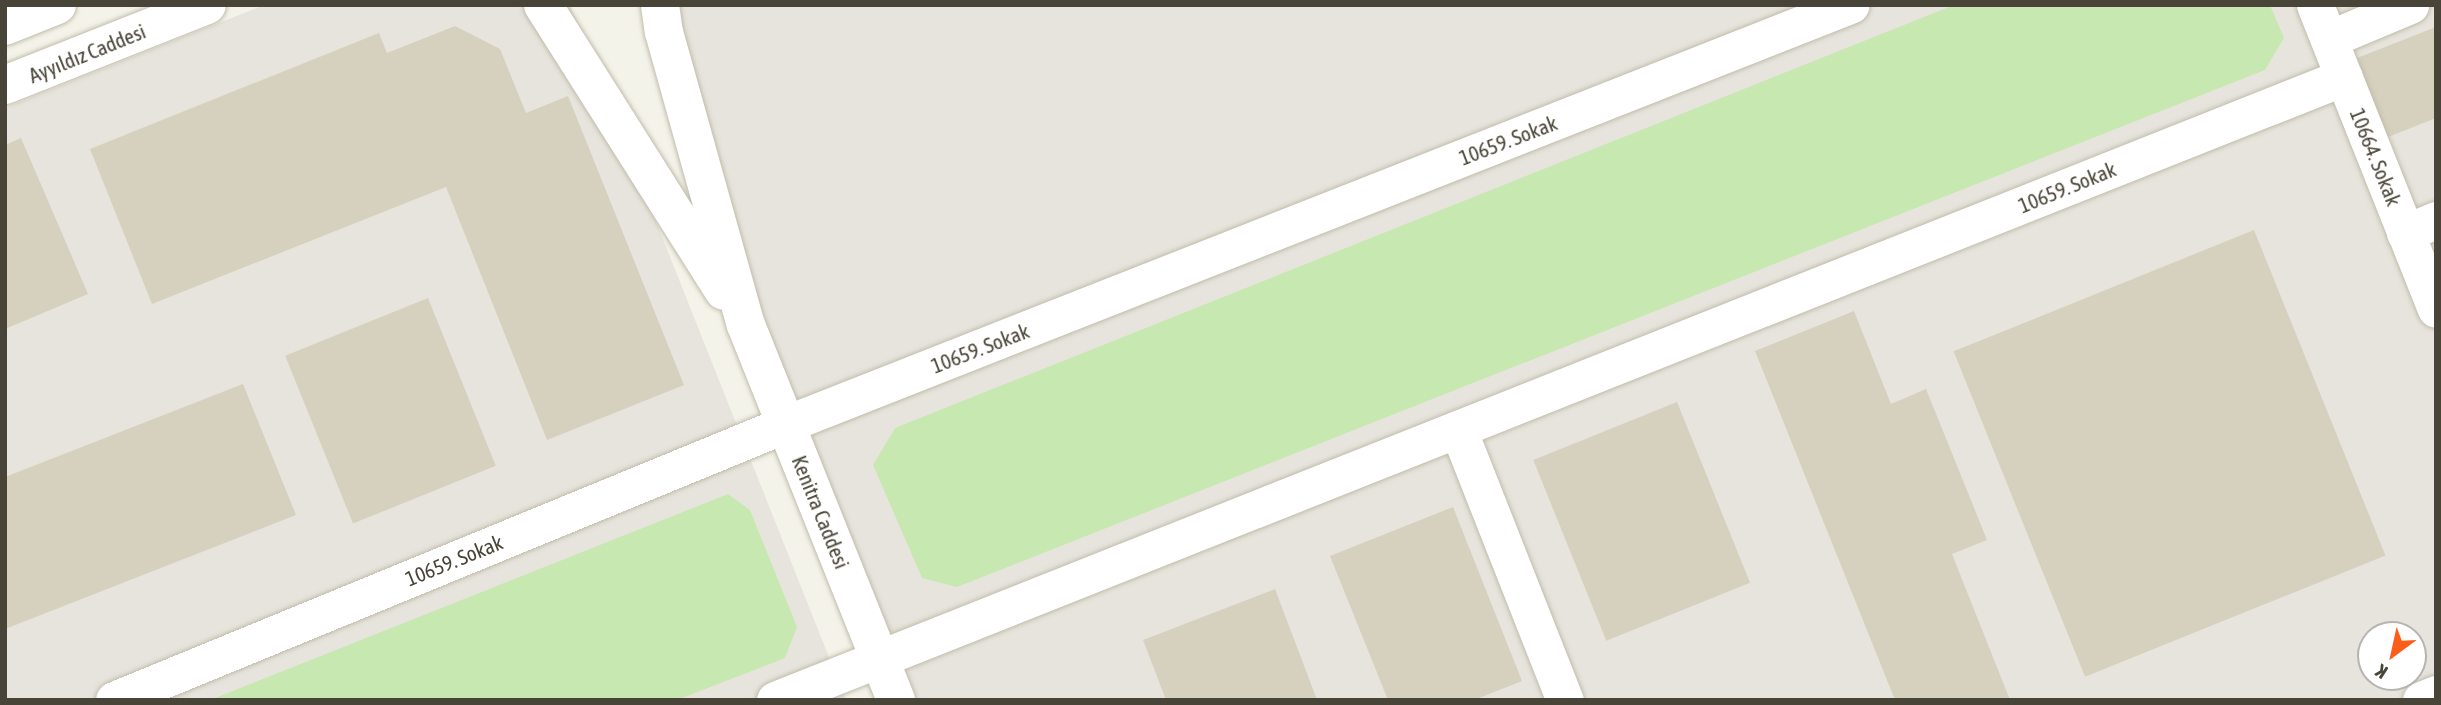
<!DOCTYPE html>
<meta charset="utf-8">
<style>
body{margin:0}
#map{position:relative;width:2441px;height:705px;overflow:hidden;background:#f4f3e9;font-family:"Asap Condensed",sans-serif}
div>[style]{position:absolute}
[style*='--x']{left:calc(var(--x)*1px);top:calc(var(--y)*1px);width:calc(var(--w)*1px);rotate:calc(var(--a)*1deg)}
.industrial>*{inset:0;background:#e7e4dd}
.green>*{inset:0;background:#c7e9b1}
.building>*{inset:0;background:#d6d0be;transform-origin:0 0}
.roads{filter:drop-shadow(0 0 2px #c0bcab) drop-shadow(0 0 2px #c0bcab)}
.minor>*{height:37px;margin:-18.5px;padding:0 18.5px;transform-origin:18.5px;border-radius:18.5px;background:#fff}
.tertiary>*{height:38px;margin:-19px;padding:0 19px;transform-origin:19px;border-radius:19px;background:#fff}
span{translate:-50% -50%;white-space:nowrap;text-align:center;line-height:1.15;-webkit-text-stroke:5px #fff;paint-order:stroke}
.street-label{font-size:21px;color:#484437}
.frame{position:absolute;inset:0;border:7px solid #484437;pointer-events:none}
.north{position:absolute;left:2357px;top:621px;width:70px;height:70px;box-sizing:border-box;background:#fff;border:2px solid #b6b4af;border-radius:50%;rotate:213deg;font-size:19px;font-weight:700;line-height:28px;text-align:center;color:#484437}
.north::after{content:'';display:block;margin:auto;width:24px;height:32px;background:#fb5e19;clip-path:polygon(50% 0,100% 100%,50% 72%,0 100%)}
</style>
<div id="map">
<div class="industrial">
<i style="clip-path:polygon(264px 5px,570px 5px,846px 700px,5px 700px,5px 108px)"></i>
<i style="clip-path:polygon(evenodd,639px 5px,2436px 5px,2436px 700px,916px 700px,639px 5px,2371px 635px,2413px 635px,2413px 677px,2371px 677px,2371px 635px)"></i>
</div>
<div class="green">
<i style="clip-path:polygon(1954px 5px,2270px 5px,2284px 38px,2265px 70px,957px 587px,922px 578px,873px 465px,895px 428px)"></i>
<i style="clip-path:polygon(728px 494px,750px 510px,797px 627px,785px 658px,677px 700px,210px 700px)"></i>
</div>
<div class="building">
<i style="clip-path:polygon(455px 26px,500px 49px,526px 113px,568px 96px,684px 385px,547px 440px,446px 187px,152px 304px,90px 149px,379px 33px,387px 53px)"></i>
<i style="clip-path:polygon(2436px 27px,2436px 118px,2388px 137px,2357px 58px)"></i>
<i style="clip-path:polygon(21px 138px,88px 294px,5px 329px,5px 145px)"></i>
<i style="left:2254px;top:230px;width:351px;height:324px;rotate:68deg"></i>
<i style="left:428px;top:298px;width:181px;height:154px;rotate:68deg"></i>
<i style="clip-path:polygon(1854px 311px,1891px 404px,1926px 389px,1987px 540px,1952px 554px,2010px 700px,1895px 700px,1755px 351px)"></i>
<i style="clip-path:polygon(243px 384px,296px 515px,5px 629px,5px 477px)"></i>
<i style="left:1677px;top:402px;width:195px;height:155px;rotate:68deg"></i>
<i style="clip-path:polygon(1453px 507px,1522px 681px,1474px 700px,1388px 700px,1330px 556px)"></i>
<i style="clip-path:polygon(1275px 589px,1317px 700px,1166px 700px,1143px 640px)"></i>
</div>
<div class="roads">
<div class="minor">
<i style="--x:2315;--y:5;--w:327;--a:68.3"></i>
<i style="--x:2329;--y:39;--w:88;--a:-22.8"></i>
<i style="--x:2405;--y:233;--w:34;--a:-23"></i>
<i style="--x:1458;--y:429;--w:291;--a:68.5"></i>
<i style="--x:114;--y:700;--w:726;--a:-22.33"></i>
<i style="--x:786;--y:424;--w:1144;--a:-21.49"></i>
<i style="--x:775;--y:700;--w:1688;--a:-21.66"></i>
<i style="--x:2421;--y:700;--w:16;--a:-22"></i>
</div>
<div class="tertiary">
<i style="--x:543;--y:5;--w:338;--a:57.7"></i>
<i style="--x:660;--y:5;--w:27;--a:82"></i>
<i style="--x:664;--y:32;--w:304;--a:74.4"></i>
<i style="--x:746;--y:325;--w:404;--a:68.2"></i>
<i style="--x:5;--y:26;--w:56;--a:-22"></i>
<i style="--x:5;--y:85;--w:217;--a:-21.6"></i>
</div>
</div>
<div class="street-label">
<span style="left:87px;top:53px;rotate:-22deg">Ayyıldız Caddesi</span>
<span style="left:1508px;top:140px;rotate:-21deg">10659. Sokak</span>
<span style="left:2376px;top:157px;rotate:68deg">10664. Sokak</span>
<span style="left:2067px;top:187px;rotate:-22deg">10659. Sokak</span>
<span style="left:980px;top:348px;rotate:-21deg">10659. Sokak</span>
<span style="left:821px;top:512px;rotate:68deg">Kenitra Caddesi</span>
<span style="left:454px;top:560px;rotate:-22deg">10659. Sokak</span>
</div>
<div class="frame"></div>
<div class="north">K</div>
</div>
